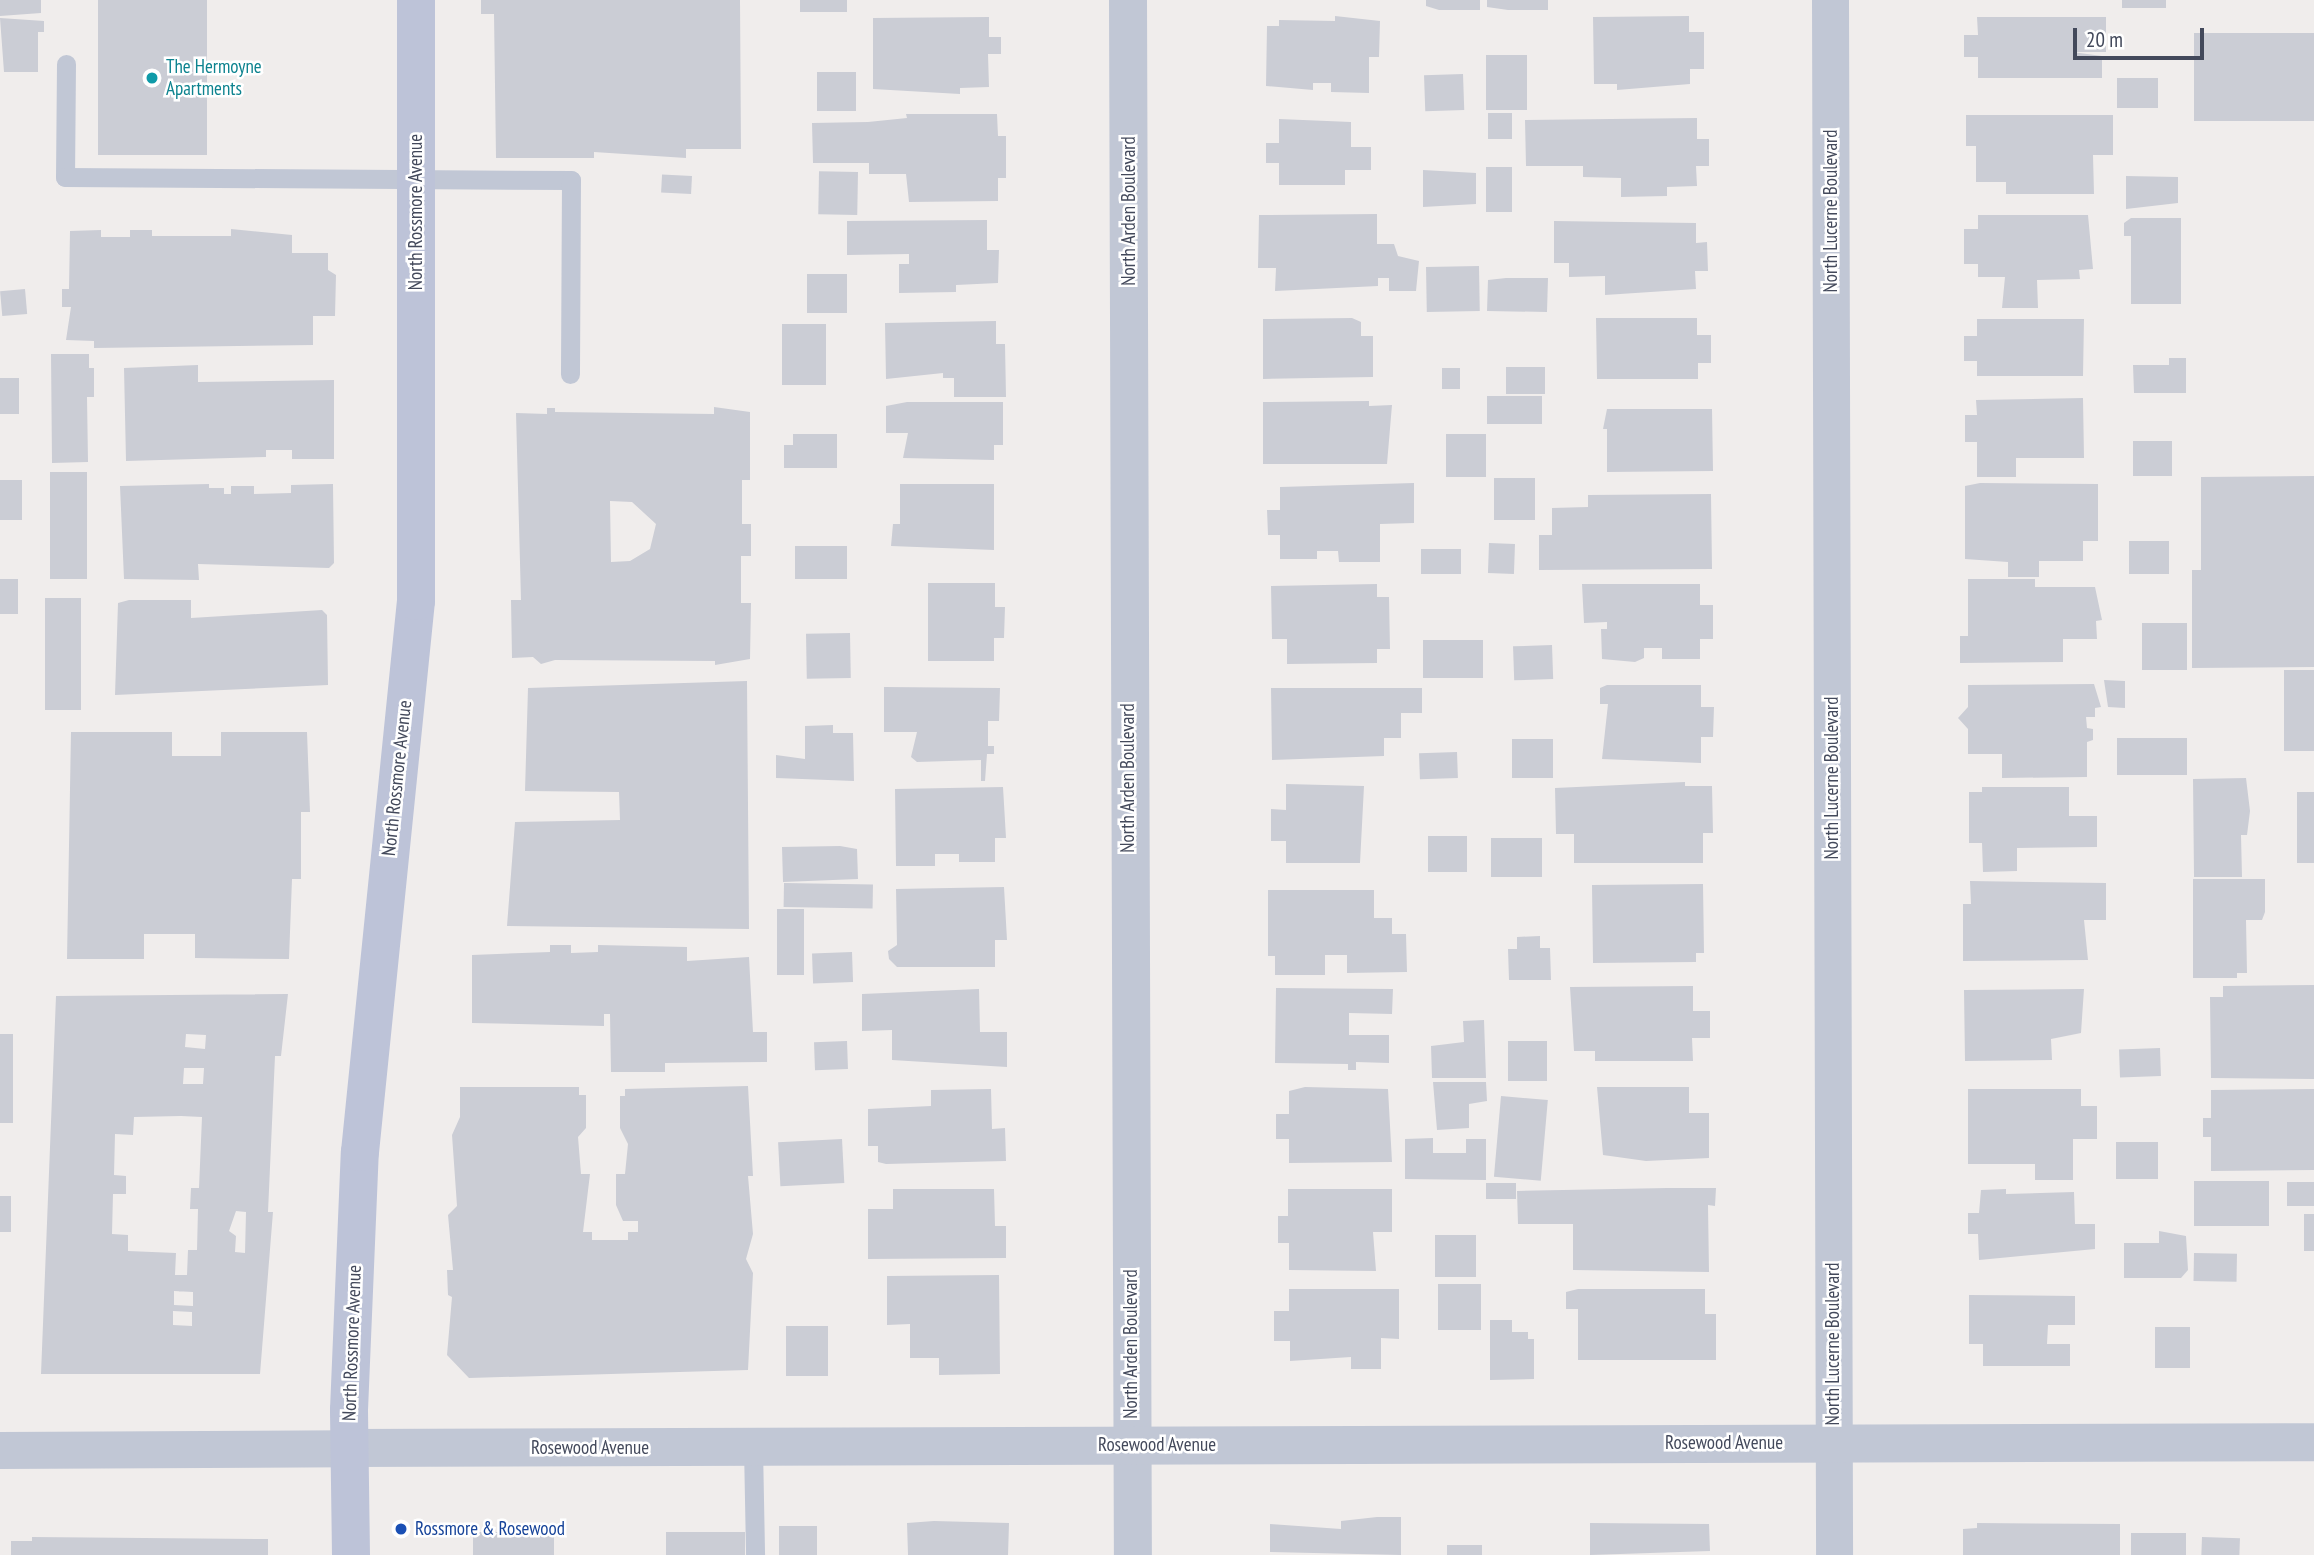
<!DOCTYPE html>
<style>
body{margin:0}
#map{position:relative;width:2314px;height:1555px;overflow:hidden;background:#f0edec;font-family:"PT Sans Narrow",sans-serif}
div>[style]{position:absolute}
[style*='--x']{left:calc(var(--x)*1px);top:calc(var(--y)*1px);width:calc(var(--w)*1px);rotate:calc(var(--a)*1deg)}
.building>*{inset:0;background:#cbcdd5;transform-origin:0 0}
.service>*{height:19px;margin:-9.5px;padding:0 9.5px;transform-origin:9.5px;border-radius:9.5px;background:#c1c7d5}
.minor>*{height:37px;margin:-18.5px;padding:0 18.5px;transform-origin:18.5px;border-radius:18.5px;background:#c1c7d5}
.tertiary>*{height:38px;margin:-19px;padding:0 19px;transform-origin:19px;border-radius:19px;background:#c1c7d5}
.secondary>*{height:38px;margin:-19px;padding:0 19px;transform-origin:19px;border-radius:19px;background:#bdc3d8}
.dots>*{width:19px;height:19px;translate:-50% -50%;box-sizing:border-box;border:4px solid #fff;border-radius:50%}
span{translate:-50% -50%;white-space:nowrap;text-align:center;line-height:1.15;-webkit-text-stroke:5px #fff;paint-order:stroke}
.culture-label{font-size:19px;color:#0d838f}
.left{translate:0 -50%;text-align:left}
.street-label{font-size:19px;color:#43495b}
.transit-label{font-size:19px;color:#164399}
.scale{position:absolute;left:2073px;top:28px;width:131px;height:32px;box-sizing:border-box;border:4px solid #43495b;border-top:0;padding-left:9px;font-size:21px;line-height:24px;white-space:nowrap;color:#43495b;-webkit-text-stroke:5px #fff;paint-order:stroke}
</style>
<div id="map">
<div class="building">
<i style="clip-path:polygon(0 0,41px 0,41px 13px,0 16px)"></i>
<i style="left:98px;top:0;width:109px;height:155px"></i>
<i style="clip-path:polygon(481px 0,740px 0,741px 149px,686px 149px,686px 158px,594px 152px,594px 158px,496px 158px,494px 14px,481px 14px)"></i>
<i style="left:800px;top:0;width:47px;height:12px"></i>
<i style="clip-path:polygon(1426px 0,1480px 0,1480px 10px,1439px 10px,1426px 6px)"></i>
<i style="clip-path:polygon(1487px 0,1548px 0,1548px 10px,1508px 10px,1487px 7px)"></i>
<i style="left:2122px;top:0;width:44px;height:8px"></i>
<i style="clip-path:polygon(1335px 16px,1380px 21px,1379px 57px,1369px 57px,1369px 93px,1331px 92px,1331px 83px,1313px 83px,1313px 90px,1266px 86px,1267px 26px,1279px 26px,1279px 20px,1335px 21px)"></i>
<i style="clip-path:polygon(1689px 16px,1689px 32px,1704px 32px,1704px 69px,1690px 69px,1690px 84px,1617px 90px,1617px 84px,1594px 84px,1593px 17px)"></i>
<i style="clip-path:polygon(989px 17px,989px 37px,1001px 37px,1001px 54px,988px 54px,989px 87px,960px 88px,960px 94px,873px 89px,873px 18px)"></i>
<i style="clip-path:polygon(1977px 17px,2106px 17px,2106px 52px,2072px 52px,2102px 56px,2102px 78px,1978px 78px,1978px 57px,1964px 57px,1964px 35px,1978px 35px)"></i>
<i style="clip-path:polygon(0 18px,44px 21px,44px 32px,38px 32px,38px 72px,4px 72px)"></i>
<i style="left:2194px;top:33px;width:120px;height:88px"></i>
<i style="left:1486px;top:55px;width:41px;height:55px"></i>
<i style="left:856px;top:72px;width:39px;height:39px;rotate:90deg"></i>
<i style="left:1463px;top:74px;width:36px;height:39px;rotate:88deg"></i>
<i style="left:2158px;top:78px;width:30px;height:41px;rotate:90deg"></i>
<i style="left:1488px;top:113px;width:24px;height:26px"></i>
<i style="clip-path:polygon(906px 114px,997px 114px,998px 136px,1006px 136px,1006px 178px,998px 178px,998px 201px,909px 202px,906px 174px,869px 174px,869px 163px,813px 163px,812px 123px,868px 122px,907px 118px)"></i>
<i style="clip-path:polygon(1966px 115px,2113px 115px,2113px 155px,2093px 155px,2094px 194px,2006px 194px,2006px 182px,1976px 182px,1976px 146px,1966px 146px)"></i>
<i style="clip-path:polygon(1697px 118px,1697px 139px,1709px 139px,1709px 166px,1696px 166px,1697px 186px,1667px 187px,1667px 196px,1621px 197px,1621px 178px,1583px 177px,1583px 166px,1526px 166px,1525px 120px)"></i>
<i style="clip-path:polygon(1279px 119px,1351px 122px,1351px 147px,1371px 147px,1371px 170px,1345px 170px,1345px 185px,1279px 185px,1279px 163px,1266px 163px,1266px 143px,1279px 143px)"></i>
<i style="left:1486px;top:167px;width:26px;height:45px"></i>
<i style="clip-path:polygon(1423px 170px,1476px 173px,1476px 204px,1423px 207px)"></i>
<i style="left:858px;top:172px;width:43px;height:39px;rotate:91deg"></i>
<i style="left:692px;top:176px;width:18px;height:30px;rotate:93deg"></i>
<i style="clip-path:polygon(2126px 176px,2178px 177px,2178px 203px,2126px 209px)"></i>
<i style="clip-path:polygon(1377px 214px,1377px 244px,1394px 244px,1398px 256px,1419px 261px,1416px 291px,1389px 291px,1389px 278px,1378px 278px,1378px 286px,1275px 291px,1276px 268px,1258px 268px,1259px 215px)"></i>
<i style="clip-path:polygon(1978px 215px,2088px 215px,2093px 269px,2079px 270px,2080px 279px,2037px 280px,2038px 308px,2002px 308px,2005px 277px,1978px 277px,1978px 264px,1964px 264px,1964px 229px,1978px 229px)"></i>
<i style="clip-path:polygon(2131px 218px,2181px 218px,2181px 304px,2131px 304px,2131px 236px,2124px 236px,2124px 223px)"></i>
<i style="clip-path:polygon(987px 220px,987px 250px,999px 250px,998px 283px,956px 285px,956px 292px,899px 293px,899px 264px,909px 264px,909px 254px,847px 255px,847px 221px)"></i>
<i style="clip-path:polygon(1554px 221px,1696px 223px,1696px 243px,1707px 242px,1708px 271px,1695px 271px,1696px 289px,1605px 295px,1605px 276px,1569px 277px,1569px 263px,1554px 263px)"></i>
<i style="clip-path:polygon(231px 229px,292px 235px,292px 253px,328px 253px,328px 270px,336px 275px,335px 316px,313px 316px,313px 345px,94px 348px,94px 341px,66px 340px,71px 307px,62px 307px,62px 289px,69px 289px,70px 231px,101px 230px,101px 237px,130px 237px,130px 230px,152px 230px,152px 236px,231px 236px)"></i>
<i style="left:1479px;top:266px;width:45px;height:53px;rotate:89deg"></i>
<i style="left:807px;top:274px;width:40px;height:39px"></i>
<i style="clip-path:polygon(1506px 278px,1548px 278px,1547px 312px,1487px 311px,1488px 280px)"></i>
<i style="left:25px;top:289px;width:25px;height:25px;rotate:85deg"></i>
<i style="clip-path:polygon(1352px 318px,1361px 322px,1361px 336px,1373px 336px,1373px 377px,1263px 379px,1263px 319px)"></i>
<i style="clip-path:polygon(1596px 318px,1697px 318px,1697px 335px,1711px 335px,1711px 363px,1698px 363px,1698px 379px,1597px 379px)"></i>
<i style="clip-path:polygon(1977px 319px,2084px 319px,2083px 376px,1977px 376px,1977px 361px,1964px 361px,1964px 336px,1977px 336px)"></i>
<i style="clip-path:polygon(996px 321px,996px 344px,1005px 344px,1006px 397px,954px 397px,954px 378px,943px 378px,943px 373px,886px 379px,885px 323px)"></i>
<i style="left:782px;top:324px;width:44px;height:61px"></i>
<i style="clip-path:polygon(51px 354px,89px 354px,89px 368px,94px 368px,94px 397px,87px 397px,88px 462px,52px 463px)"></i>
<i style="clip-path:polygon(2169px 358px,2186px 358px,2186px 393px,2134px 393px,2133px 365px,2169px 365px)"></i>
<i style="clip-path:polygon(198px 365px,198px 382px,334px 380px,334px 459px,292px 459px,292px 450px,266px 450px,266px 457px,126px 461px,124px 368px)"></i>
<i style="left:1545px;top:367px;width:27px;height:39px;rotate:90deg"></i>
<i style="left:1460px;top:368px;width:21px;height:18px;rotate:90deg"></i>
<i style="left:0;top:378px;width:19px;height:36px"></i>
<i style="left:1487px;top:396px;width:55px;height:28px"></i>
<i style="clip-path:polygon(2083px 398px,2084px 458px,2016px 458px,2016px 477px,1977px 477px,1977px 442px,1965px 442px,1965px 415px,1977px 415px,1976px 400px)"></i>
<i style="clip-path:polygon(1369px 401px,1369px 406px,1392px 405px,1387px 464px,1263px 464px,1263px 402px)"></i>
<i style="clip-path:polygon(907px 402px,1003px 402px,1003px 445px,994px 445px,994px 460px,903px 458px,908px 433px,886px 433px,886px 406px)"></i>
<i style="clip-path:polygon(evenodd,714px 407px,750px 412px,750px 480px,742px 480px,742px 524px,751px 524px,751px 556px,741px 556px,741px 603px,751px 603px,750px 659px,715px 665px,715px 661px,555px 660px,541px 664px,533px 657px,512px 658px,511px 600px,521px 600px,516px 413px,547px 414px,547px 408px,555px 408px,555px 412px,714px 414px,714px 407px,610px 501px,632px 502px,656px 524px,650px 549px,630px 561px,611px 562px,610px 501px)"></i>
<i style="clip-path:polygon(1607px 409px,1712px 409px,1713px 471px,1607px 472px,1607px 429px,1603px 429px)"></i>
<i style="clip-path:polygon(793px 434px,837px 434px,837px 468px,784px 468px,784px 445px,793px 445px)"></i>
<i style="left:1446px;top:434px;width:40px;height:43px"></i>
<i style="left:2172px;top:441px;width:35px;height:39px;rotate:90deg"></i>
<i style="left:50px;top:472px;width:37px;height:107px"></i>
<i style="clip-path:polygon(2314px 476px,2314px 667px,2192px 668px,2192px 570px,2201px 570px,2201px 477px)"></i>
<i style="left:1494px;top:478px;width:41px;height:42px"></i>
<i style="left:0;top:480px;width:22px;height:40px"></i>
<i style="clip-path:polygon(1414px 483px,1414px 523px,1380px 524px,1380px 562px,1339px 562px,1338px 551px,1317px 551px,1317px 559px,1280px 559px,1280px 535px,1268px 535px,1267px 510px,1280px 510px,1280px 487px)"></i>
<i style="clip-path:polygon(1980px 483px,2098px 484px,2098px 541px,2083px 541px,2083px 561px,2039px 561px,2039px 577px,2008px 577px,2008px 562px,1965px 559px,1965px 486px)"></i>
<i style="clip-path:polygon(209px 484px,209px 488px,224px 488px,224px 494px,231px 494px,231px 486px,254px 486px,254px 494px,291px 493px,291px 485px,333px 484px,334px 563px,329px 568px,198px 564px,199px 580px,124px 579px,120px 486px)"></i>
<i style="clip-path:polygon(900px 484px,994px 484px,994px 550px,891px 546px,893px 524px,900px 524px)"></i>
<i style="clip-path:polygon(1711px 494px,1712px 569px,1539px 570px,1539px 535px,1552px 535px,1552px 508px,1588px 507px,1588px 495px)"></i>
<i style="left:2129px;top:541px;width:40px;height:33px"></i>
<i style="left:1489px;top:543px;width:26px;height:30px;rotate:2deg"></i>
<i style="left:847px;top:546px;width:33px;height:52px;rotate:90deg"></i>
<i style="left:1421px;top:549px;width:40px;height:25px"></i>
<i style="left:0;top:579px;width:18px;height:35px"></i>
<i style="clip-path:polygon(1968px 579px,2035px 579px,2035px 587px,2095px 587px,2102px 620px,2096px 621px,2097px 639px,2063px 639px,2063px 662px,1960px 663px,1960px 636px,1968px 636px)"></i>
<i style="clip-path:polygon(928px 583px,995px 583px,995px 607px,1005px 607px,1004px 638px,994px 638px,994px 661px,928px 661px)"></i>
<i style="clip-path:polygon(1377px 584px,1377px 597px,1389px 597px,1390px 649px,1377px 649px,1377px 663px,1287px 664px,1287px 639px,1272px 639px,1271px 586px)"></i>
<i style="clip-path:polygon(1582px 584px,1700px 584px,1700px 605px,1713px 605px,1713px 639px,1700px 639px,1700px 659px,1662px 659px,1662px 648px,1644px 648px,1644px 658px,1635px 662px,1602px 659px,1601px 629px,1607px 629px,1607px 622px,1584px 623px)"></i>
<i style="left:45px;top:598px;width:36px;height:112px"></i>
<i style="clip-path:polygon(129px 600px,191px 600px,191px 618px,322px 610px,327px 615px,328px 685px,115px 695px,118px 603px)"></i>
<i style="left:2142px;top:623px;width:45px;height:47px"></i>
<i style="left:850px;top:633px;width:45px;height:44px;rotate:89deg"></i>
<i style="left:1483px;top:640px;width:38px;height:60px;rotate:90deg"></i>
<i style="left:1552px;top:645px;width:34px;height:39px;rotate:88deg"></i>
<i style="left:2284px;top:670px;width:30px;height:81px"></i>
<i style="clip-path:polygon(2104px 680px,2125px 681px,2125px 708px,2108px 707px)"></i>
<i style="clip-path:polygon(747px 681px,749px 929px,507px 926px,515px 822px,620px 820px,619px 792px,525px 791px,528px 688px)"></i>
<i style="clip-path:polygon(2094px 684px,2101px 707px,2095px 708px,2095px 717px,2086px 717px,2087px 728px,2093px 729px,2093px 740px,2087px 742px,2087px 777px,2002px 778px,2002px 754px,1968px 754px,1968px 729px,1958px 718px,1968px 707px,1968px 685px)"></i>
<i style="clip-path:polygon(1607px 685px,1701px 685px,1701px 707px,1714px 707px,1713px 737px,1701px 737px,1701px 763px,1602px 759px,1608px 704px,1600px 704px,1600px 688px)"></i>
<i style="clip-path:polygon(884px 687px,1000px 688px,999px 721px,988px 721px,988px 746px,994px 746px,994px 754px,987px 754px,985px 781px,981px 781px,981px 760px,917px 762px,911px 757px,917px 732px,884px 732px)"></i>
<i style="clip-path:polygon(1271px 688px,1422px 688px,1422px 713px,1401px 713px,1401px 738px,1384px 738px,1384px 756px,1272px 760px)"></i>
<i style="clip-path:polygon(833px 725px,833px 733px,853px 733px,854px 781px,776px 778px,776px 755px,805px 759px,805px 726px)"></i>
<i style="clip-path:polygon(71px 732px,172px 732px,172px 756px,221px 756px,221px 732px,307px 732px,310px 812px,301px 812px,301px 879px,292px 879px,289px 959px,195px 958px,195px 934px,144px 934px,144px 959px,67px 959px)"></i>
<i style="left:2187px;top:738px;width:37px;height:70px;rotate:90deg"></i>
<i style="left:1512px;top:739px;width:41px;height:39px"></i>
<i style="left:1457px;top:752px;width:26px;height:38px;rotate:88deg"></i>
<i style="clip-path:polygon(2246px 778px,2250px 811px,2247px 835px,2241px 835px,2242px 877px,2194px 877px,2193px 779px)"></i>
<i style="clip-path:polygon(1685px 782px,1685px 786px,1712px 786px,1713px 833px,1703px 833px,1703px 863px,1574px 863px,1574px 834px,1556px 834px,1555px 788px)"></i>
<i style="clip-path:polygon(1286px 784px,1364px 786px,1360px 863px,1286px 863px,1286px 841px,1271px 841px,1271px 809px,1286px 810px)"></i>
<i style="clip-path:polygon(1003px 787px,1006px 838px,995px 838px,995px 862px,959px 862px,959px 854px,935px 854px,935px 866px,896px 866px,895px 789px)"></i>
<i style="clip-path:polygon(1982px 787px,2069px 787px,2069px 816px,2097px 816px,2097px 847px,2017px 848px,2017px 871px,1983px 872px,1982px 843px,1969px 843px,1969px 792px,1982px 792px)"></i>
<i style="left:2297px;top:792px;width:17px;height:71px"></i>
<i style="left:1428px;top:836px;width:39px;height:36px"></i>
<i style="left:1491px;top:838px;width:51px;height:39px"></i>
<i style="clip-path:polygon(840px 846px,857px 849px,858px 879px,783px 882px,782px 847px)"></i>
<i style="clip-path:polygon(2193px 879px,2265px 879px,2265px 912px,2262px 920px,2246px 920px,2247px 973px,2237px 973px,2237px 978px,2193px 978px)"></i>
<i style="clip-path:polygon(1970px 881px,2106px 883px,2106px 920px,2084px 920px,2088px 960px,1963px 961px,1963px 904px,1971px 904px)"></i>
<i style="left:784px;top:883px;width:89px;height:24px;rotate:1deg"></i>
<i style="clip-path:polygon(1703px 884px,1704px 953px,1696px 953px,1696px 962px,1593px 963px,1592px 885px)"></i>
<i style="clip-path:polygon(1004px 887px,1007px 940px,995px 940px,995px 967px,897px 967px,889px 959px,888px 951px,897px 945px,896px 889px)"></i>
<i style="clip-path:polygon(1268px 890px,1374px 890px,1374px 918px,1392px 918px,1392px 934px,1406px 934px,1407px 972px,1347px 973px,1347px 955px,1325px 955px,1325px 975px,1275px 975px,1275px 956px,1268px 956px)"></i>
<i style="left:777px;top:909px;width:27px;height:66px"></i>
<i style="clip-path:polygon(1540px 936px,1540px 948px,1550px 948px,1551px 980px,1509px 980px,1508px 949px,1517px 949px,1517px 937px)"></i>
<i style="clip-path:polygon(550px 945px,571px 945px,571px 953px,598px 952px,598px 945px,687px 947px,687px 961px,749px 957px,753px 1032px,767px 1032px,767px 1062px,665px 1063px,665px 1072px,611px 1072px,610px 1014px,604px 1014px,604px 1026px,472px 1023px,472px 955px,550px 952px)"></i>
<i style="left:852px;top:952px;width:30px;height:40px;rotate:88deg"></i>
<i style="clip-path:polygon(2314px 985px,2314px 1079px,2211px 1078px,2210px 997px,2223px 997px,2223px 986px)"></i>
<i style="clip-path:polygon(1693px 986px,1693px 1011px,1710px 1011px,1710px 1038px,1692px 1038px,1693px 1061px,1595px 1061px,1595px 1051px,1574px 1051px,1570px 987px)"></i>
<i style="clip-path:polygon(1276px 988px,1393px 989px,1392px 1014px,1349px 1013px,1349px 1035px,1389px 1035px,1389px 1063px,1356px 1062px,1356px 1070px,1348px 1070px,1348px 1064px,1275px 1063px)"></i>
<i style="clip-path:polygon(979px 989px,980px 1032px,1007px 1032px,1007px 1067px,892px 1060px,892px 1030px,862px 1031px,862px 994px)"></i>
<i style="clip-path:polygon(2084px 989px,2081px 1033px,2051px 1039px,2052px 1060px,1965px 1061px,1964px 990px)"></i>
<i style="clip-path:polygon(evenodd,288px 994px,281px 1056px,275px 1056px,268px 1212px,273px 1212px,260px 1374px,41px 1374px,56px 996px,288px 994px,186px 1034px,206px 1035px,205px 1049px,185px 1047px,186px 1034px,288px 994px,184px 1068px,204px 1068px,203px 1084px,183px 1084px,184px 1068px,288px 994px,181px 1116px,202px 1117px,199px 1188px,191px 1188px,190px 1209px,198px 1209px,197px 1250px,188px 1250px,187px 1275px,175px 1275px,176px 1253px,128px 1251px,128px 1235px,112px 1234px,113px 1194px,126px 1194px,126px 1176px,114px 1175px,115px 1134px,133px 1135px,134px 1117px,181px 1116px,288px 994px,236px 1211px,246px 1212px,245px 1253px,235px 1252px,236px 1236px,229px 1231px,236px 1211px,288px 994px,174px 1291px,193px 1292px,193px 1306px,174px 1305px,174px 1291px,288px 994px,173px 1311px,192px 1312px,192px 1326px,173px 1325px,173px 1311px)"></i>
<i style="clip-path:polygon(1484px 1020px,1486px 1078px,1432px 1078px,1431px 1046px,1464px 1042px,1463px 1021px)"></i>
<i style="left:0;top:1034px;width:13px;height:89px"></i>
<i style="left:847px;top:1041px;width:28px;height:33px;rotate:88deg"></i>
<i style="left:1508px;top:1041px;width:39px;height:40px"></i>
<i style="left:2160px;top:1048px;width:28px;height:41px;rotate:88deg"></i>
<i style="clip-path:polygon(1433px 1082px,1486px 1082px,1487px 1101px,1469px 1104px,1469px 1128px,1437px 1130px)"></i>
<i style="clip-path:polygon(748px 1086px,753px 1176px,748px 1176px,753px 1234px,746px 1259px,753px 1273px,748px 1370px,469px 1378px,447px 1355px,452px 1297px,448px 1295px,447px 1270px,453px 1270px,448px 1215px,457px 1206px,452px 1135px,460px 1117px,460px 1087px,579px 1087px,579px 1095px,586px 1095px,586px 1128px,578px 1137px,581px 1174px,590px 1174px,583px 1232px,592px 1232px,592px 1240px,628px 1240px,628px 1232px,638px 1232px,638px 1221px,623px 1221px,616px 1205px,616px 1174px,625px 1174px,628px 1144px,620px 1128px,620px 1096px,625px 1096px,625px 1089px)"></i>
<i style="clip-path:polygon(1305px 1087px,1388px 1089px,1392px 1162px,1289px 1163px,1289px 1139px,1276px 1139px,1276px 1114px,1289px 1114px,1289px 1091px)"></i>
<i style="clip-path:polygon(1597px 1087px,1689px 1087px,1689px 1113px,1709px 1113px,1709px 1158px,1646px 1161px,1603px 1155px)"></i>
<i style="clip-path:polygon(991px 1089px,992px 1129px,1005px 1128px,1006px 1161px,886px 1164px,878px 1162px,878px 1146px,868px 1146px,868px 1109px,931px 1106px,931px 1090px)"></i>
<i style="clip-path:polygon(1968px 1089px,2081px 1089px,2081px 1106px,2097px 1106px,2097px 1139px,2073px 1139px,2073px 1180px,2035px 1180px,2035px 1164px,1968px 1164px)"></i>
<i style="clip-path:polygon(2314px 1089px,2314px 1170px,2211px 1171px,2211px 1137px,2203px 1137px,2203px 1118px,2211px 1118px,2211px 1090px)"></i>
<i style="left:1501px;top:1096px;width:47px;height:81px;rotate:5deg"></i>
<i style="clip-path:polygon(1433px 1138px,1433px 1153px,1466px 1153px,1466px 1139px,1486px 1139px,1486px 1180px,1405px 1179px,1405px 1139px)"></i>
<i style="left:842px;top:1139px;width:44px;height:64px;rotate:87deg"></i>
<i style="left:2158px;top:1142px;width:37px;height:42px;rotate:90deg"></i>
<i style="left:2194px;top:1181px;width:75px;height:45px"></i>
<i style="left:2287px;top:1182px;width:27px;height:24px"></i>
<i style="left:1486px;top:1183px;width:30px;height:16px"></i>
<i style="clip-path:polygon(1667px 1188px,1716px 1188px,1715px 1206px,1708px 1205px,1709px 1272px,1573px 1270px,1573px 1224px,1518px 1224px,1517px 1191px)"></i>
<i style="clip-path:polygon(893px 1189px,994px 1189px,995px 1226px,1006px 1226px,1006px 1258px,868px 1259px,868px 1209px,893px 1209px)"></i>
<i style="clip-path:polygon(1288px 1189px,1392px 1189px,1392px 1232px,1373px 1232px,1376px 1271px,1289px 1270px,1289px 1243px,1278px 1243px,1278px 1216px,1288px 1216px)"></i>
<i style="clip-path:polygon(2006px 1189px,2006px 1194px,2074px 1192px,2075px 1224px,2095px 1224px,2095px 1249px,1979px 1260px,1978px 1234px,1968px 1234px,1968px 1213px,1979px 1213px,1981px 1190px)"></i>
<i style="left:0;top:1196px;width:11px;height:36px"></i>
<i style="left:2304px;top:1214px;width:10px;height:37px"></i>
<i style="clip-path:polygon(2159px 1231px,2186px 1236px,2188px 1270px,2181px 1278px,2124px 1278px,2124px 1243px,2159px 1243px)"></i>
<i style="left:1435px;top:1235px;width:41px;height:42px"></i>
<i style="left:2194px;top:1253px;width:43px;height:28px;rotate:1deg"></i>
<i style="clip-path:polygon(999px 1275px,1000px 1374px,939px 1375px,939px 1358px,910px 1358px,910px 1324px,887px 1325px,887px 1276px)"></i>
<i style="left:1438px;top:1284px;width:43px;height:46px"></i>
<i style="clip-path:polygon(1289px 1289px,1399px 1289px,1399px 1339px,1381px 1338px,1381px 1369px,1351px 1369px,1351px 1357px,1290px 1361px,1290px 1341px,1274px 1341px,1274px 1311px,1289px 1311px)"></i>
<i style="clip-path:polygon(1578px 1289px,1705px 1289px,1705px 1314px,1716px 1314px,1716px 1360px,1578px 1360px,1578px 1309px,1566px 1309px,1566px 1292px)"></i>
<i style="clip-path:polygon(1969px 1295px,2075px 1296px,2075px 1325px,2048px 1325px,2047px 1344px,2070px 1344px,2070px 1366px,1983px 1366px,1983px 1344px,1969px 1344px)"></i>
<i style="clip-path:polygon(1490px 1320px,1512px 1320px,1512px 1332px,1528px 1332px,1528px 1339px,1534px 1339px,1534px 1379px,1490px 1380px)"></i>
<i style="left:786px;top:1326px;width:42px;height:50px"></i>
<i style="left:2155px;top:1327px;width:35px;height:41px"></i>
<i style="clip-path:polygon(1377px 1517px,1401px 1517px,1401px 1555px,1270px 1552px,1270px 1524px,1341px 1529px,1341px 1521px)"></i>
<i style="clip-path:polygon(934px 1521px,1009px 1523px,1008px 1555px,908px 1555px,907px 1523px)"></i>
<i style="clip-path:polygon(1590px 1523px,1709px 1524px,1710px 1551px,1590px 1555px)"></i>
<i style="clip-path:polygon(1977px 1523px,2120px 1524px,2120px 1555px,1963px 1555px,1963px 1529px,1977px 1528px)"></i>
<i style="left:779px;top:1526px;width:38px;height:29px"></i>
<i style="left:473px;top:1532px;width:81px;height:23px"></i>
<i style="left:666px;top:1532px;width:79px;height:23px"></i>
<i style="left:2131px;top:1533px;width:55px;height:22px"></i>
<i style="clip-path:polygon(32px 1537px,268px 1539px,268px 1555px,11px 1555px,11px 1541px,32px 1541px)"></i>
<i style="left:2202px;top:1537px;width:38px;height:18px;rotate:2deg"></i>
<i style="left:1482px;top:1545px;width:10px;height:35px;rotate:90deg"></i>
</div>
<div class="service">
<i style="--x:66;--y:64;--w:113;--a:90.5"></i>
<i style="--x:65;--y:177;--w:506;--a:0.34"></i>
<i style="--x:571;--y:180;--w:194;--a:90.3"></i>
<i style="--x:753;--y:1447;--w:108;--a:88.9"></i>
</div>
<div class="minor">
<i style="--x:1830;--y:0;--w:1555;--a:89.85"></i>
<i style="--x:0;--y:1450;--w:349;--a:-0.3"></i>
</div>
<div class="tertiary">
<i style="--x:1128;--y:0;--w:1555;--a:89.82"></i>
<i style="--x:349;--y:1448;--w:1965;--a:-0.17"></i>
</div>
<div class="secondary">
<i style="--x:351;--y:1555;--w:145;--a:-90.8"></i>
<i style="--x:349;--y:1410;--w:258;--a:-87.6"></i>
<i style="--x:360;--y:1152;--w:554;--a:-84.2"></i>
<i style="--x:416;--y:601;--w:601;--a:-90"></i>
</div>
<div class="dots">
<i style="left:152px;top:78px;background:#0f9aa8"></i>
<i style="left:401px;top:1529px;background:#1a4fb4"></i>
</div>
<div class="culture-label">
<span class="left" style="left:166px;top:78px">The Hermoyne<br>Apartments</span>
</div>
<div class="street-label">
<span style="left:1129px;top:211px;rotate:-90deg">North Arden Boulevard</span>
<span style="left:1831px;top:211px;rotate:-90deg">North Lucerne Boulevard</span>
<span style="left:416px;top:212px;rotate:-90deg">North Rossmore Avenue</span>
<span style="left:397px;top:778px;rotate:-84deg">North Rossmore Avenue</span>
<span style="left:1128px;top:778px;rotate:-90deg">North Arden Boulevard</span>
<span style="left:1832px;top:778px;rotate:-90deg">North Lucerne Boulevard</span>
<span style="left:352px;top:1343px;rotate:-88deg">North Rossmore Avenue</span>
<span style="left:1131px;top:1344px;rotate:-90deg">North Arden Boulevard</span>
<span style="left:1833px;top:1344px;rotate:-90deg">North Lucerne Boulevard</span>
<span style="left:1724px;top:1443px">Rosewood Avenue</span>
<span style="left:1157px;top:1445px">Rosewood Avenue</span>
<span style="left:590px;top:1448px">Rosewood Avenue</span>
</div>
<div class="transit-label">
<span class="left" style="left:415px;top:1529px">Rossmore &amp; Rosewood</span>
</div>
<div class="scale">20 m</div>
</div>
